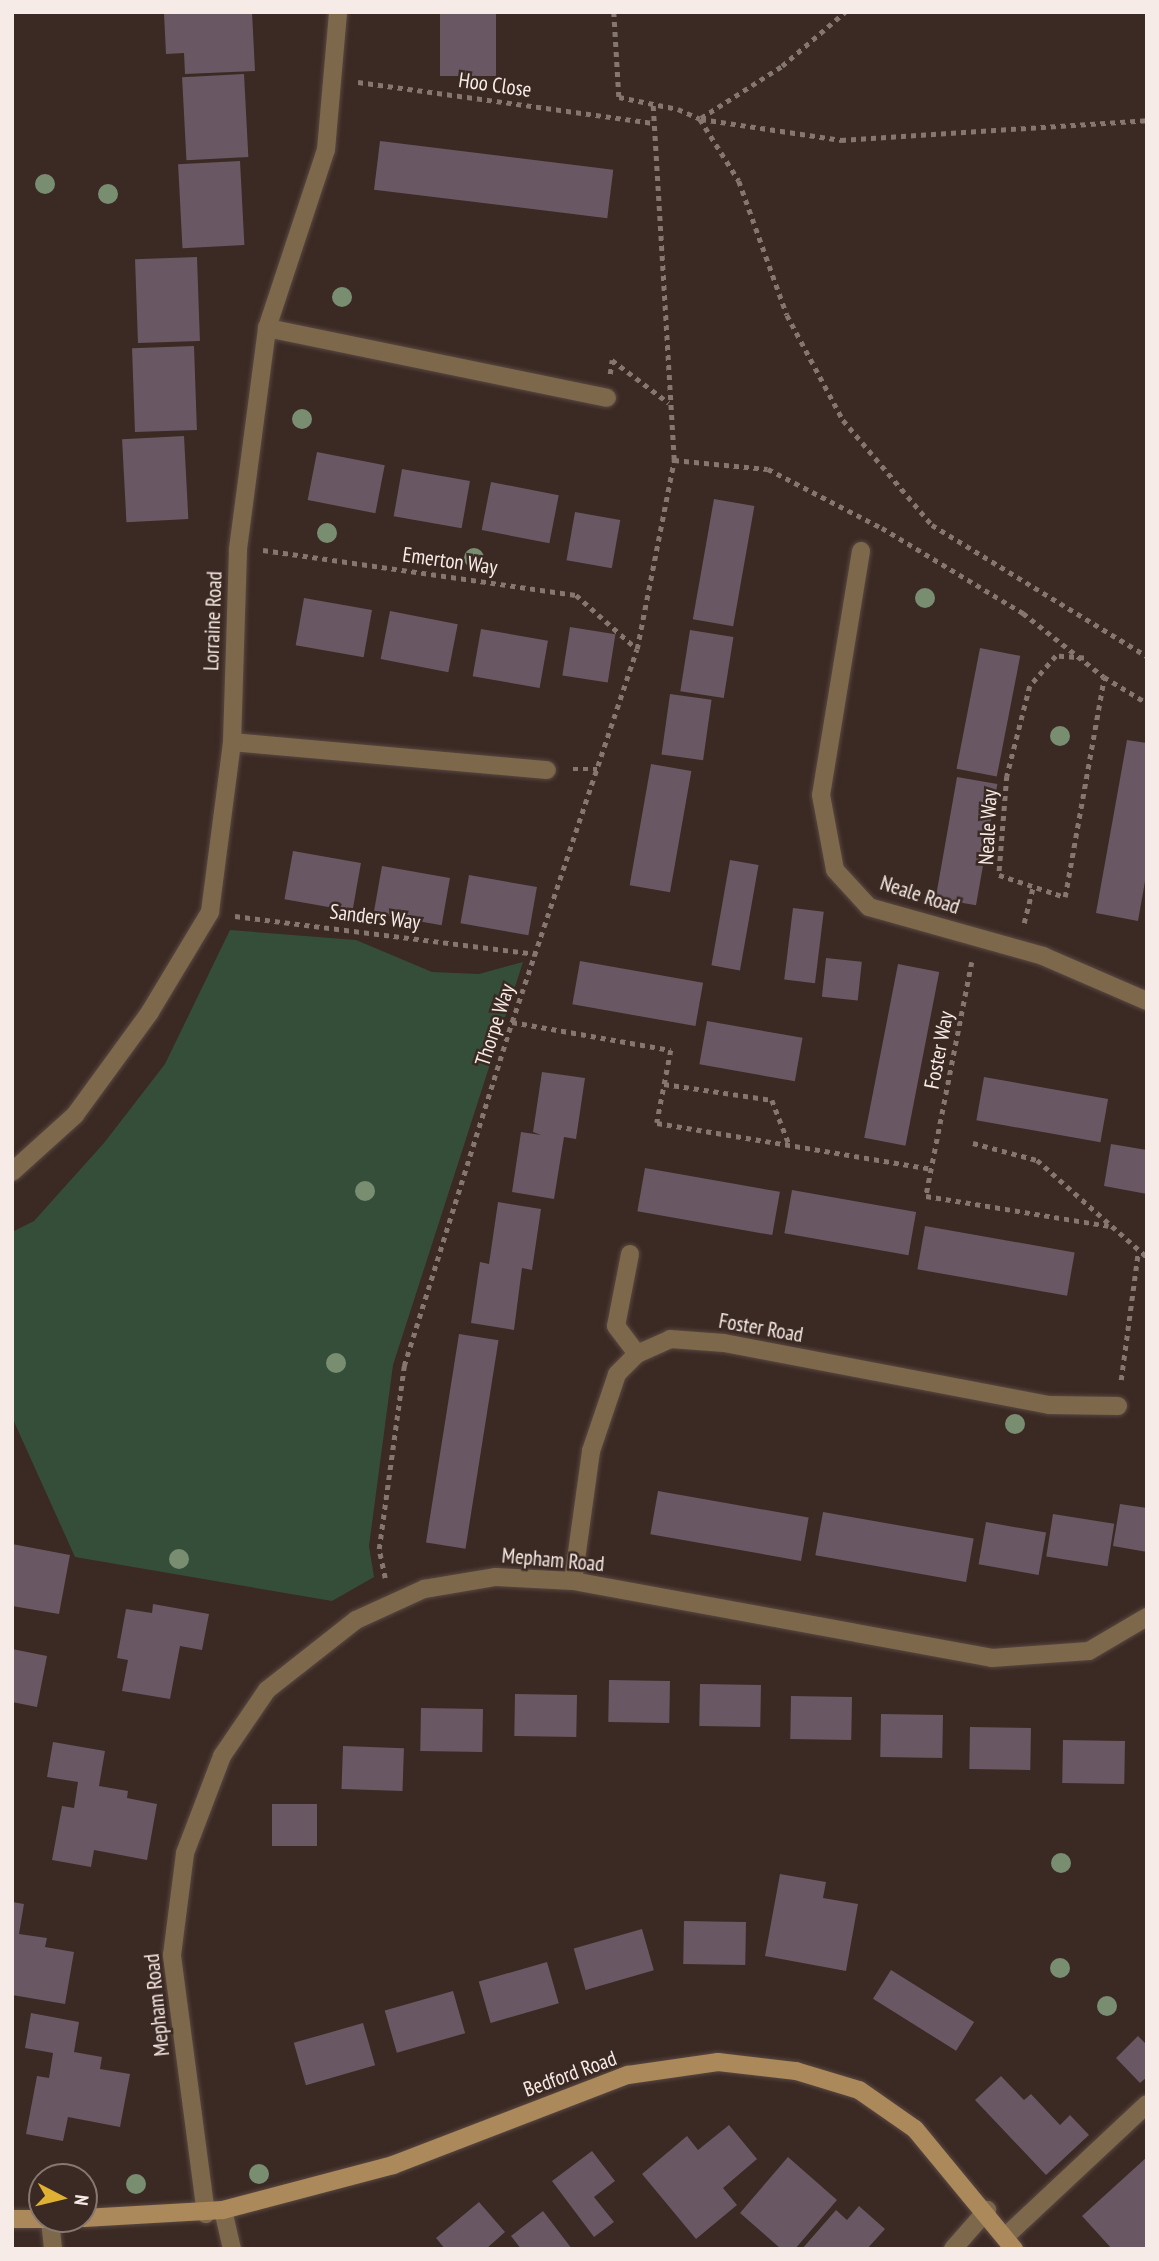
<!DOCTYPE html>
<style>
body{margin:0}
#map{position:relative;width:1159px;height:2261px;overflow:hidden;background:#3b2923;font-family:"PT Sans Narrow",sans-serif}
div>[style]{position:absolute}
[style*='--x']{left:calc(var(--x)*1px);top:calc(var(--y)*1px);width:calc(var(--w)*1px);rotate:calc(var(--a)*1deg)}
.green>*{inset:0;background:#354e39}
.building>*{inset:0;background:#695763;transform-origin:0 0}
.path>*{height:4.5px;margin-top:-2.25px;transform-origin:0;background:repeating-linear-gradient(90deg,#867671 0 5px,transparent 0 10px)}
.roads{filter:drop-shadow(0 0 2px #594842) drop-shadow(0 0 2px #594842)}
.lane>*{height:18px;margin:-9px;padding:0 9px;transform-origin:9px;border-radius:9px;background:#7e684c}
.street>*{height:18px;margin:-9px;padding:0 9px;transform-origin:9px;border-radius:9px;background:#7e684c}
.secondary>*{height:18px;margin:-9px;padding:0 9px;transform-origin:9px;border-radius:9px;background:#ab895a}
.trees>*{width:20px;height:20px;margin:-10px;border-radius:50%;background:#798d71}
span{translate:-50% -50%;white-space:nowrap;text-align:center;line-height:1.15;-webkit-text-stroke:5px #3b2923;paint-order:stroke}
.street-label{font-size:21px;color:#f7ebe7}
.frame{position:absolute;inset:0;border:14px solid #f7ebe7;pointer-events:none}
.north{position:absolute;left:28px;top:2163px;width:70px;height:70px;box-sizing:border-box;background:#3b2923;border:2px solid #867771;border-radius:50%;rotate:97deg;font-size:19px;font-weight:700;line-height:28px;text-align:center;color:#f7ebe7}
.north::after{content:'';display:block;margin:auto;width:24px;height:32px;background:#deb133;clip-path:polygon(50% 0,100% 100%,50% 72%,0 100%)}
</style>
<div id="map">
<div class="green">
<i style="clip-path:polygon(230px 930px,356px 940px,432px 972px,479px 974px,523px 962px,393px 1365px,369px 1546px,374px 1577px,332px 1601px,75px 1557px,12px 1417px,12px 1232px,34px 1221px,104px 1143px,165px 1064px)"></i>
</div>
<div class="building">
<i style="clip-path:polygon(252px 12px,255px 71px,185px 74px,184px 53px,166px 54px,164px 13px)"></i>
<i style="left:440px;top:12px;width:56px;height:64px"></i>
<i style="left:244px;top:74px;width:83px;height:62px;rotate:87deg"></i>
<i style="left:380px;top:141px;width:235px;height:49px;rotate:7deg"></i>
<i style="left:240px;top:161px;width:84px;height:62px;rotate:87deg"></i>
<i style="left:197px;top:257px;width:84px;height:62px;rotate:88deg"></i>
<i style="left:194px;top:346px;width:84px;height:62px;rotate:88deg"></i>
<i style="left:184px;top:436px;width:83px;height:62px;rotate:87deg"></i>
<i style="left:317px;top:452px;width:69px;height:49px;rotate:11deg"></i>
<i style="left:402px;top:469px;width:69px;height:48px;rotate:10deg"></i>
<i style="left:491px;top:482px;width:69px;height:49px;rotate:11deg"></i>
<i style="left:714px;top:499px;width:41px;height:122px;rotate:10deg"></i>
<i style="left:575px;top:512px;width:46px;height:49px;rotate:10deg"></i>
<i style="left:304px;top:598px;width:69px;height:48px;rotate:10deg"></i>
<i style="left:390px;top:611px;width:69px;height:49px;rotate:11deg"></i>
<i style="left:570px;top:627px;width:46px;height:49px;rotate:9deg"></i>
<i style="left:481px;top:629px;width:68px;height:48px;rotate:10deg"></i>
<i style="left:690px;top:630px;width:44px;height:62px;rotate:9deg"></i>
<i style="left:980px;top:648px;width:41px;height:123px;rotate:11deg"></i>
<i style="left:670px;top:694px;width:42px;height:61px;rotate:8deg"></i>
<i style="clip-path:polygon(1127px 740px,1147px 743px,1147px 870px,1138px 921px,1096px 913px)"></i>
<i style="left:651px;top:764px;width:41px;height:123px;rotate:10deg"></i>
<i style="left:957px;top:777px;width:41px;height:123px;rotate:10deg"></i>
<i style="left:293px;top:851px;width:69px;height:49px;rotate:10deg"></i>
<i style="left:730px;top:860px;width:29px;height:107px;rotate:10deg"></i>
<i style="left:382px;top:866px;width:69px;height:48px;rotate:10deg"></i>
<i style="left:469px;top:875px;width:69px;height:49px;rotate:10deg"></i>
<i style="left:793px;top:908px;width:31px;height:72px;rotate:7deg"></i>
<i style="left:826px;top:958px;width:36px;height:39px;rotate:6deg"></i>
<i style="left:580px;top:961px;width:125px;height:44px;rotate:10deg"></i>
<i style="left:898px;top:964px;width:42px;height:177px;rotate:11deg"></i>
<i style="left:707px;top:1021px;width:97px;height:44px;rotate:10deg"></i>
<i style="clip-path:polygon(542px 1072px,585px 1078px,576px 1139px,564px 1137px,554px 1199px,512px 1192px,521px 1132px,541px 1135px,533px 1132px)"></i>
<i style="left:984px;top:1077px;width:126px;height:44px;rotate:10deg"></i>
<i style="clip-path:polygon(1111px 1144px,1147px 1150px,1147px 1194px,1104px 1186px)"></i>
<i style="left:645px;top:1168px;width:137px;height:44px;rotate:10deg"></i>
<i style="left:792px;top:1190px;width:126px;height:44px;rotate:10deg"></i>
<i style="clip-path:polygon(498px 1202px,541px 1209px,532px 1270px,522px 1268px,514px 1330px,471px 1323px,480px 1262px,489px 1264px)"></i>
<i style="left:925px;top:1226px;width:152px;height:44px;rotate:10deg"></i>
<i style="left:459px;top:1334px;width:40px;height:211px;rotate:9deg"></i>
<i style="left:658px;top:1491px;width:153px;height:44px;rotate:10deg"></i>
<i style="clip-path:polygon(1120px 1504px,1147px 1508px,1147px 1552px,1113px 1546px)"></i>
<i style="left:823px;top:1512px;width:153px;height:44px;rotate:10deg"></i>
<i style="left:1053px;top:1514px;width:62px;height:43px;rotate:9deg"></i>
<i style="left:986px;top:1522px;width:61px;height:43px;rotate:10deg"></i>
<i style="clip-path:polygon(12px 1544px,70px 1555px,59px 1614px,12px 1606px)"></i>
<i style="clip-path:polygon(153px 1604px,209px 1614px,202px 1650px,180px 1646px,170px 1699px,122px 1691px,128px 1660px,117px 1658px,126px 1609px,152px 1613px)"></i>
<i style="clip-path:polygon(12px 1649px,47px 1656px,37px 1707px,12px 1702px)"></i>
<i style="left:609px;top:1680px;width:61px;height:42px;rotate:1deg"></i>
<i style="left:700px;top:1684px;width:61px;height:42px;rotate:1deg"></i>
<i style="left:515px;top:1694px;width:62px;height:42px;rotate:1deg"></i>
<i style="left:791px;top:1696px;width:61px;height:43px;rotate:1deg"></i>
<i style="left:421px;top:1708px;width:62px;height:43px;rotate:1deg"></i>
<i style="left:881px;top:1714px;width:62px;height:43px;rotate:1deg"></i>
<i style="left:970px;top:1727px;width:61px;height:42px;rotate:1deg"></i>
<i style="left:1063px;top:1740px;width:62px;height:43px;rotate:1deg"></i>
<i style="clip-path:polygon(53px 1742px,105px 1751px,99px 1786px,128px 1791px,127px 1798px,157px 1804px,147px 1860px,94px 1850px,91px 1867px,52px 1860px,62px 1806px,74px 1808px,78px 1782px,47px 1777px)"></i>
<i style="left:343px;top:1746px;width:61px;height:43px;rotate:2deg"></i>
<i style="left:272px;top:1804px;width:45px;height:42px"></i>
<i style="clip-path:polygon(780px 1874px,826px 1882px,823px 1898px,858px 1904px,846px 1971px,765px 1956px)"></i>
<i style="clip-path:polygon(12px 1902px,24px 1904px,19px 1934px,47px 1938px,45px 1947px,74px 1952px,65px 2004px,12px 1995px)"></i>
<i style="left:684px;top:1921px;width:62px;height:43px;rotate:1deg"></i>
<i style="left:642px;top:1929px;width:43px;height:71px;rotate:74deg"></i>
<i style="left:547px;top:1962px;width:43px;height:71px;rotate:74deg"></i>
<i style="left:891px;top:1970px;width:98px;height:34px;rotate:32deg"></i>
<i style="left:453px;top:1991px;width:44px;height:71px;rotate:74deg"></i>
<i style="clip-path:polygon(31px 2013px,79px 2022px,74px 2052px,102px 2057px,100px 2069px,130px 2074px,120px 2127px,68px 2117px,63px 2141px,26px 2134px,37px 2076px,49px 2078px,53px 2053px,25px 2048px)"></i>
<i style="left:363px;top:2023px;width:44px;height:72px;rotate:74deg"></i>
<i style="clip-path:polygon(1138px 2036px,1147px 2045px,1147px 2077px,1140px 2083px,1116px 2058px)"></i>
<i style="clip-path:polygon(1001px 2076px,1024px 2100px,1031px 2094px,1060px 2125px,1070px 2115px,1089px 2135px,1046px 2175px,975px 2100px)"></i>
<i style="clip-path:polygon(729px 2125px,757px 2159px,723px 2188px,737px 2205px,696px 2239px,642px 2174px,687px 2136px,698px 2150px)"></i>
<i style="clip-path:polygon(592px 2151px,615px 2181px,594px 2197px,614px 2222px,594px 2237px,552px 2181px)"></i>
<i style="clip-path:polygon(788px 2157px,837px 2200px,795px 2249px,781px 2249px,740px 2213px)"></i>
<i style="clip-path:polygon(1147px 2157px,1147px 2249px,1112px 2249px,1082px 2216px)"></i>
<i style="clip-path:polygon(479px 2202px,505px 2232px,486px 2249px,445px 2249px,436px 2238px)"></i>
<i style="clip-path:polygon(859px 2206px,885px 2229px,867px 2249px,802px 2249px,836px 2210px,847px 2220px)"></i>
<i style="clip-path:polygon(543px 2211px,572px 2249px,521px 2249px,511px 2236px)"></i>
</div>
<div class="path">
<i style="--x:614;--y:12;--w:85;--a:86.6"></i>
<i style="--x:619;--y:97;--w:60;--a:11.5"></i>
<i style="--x:678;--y:109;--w:24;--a:24"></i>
<i style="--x:700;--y:119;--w:73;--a:57.8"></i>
<i style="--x:739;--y:181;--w:142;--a:70.3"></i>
<i style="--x:787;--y:315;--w:119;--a:61.9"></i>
<i style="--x:843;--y:420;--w:138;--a:49.7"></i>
<i style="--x:932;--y:525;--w:252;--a:31.4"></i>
<i style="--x:358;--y:82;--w:298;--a:7.9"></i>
<i style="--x:701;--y:118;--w:96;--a:-32.7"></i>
<i style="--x:782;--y:66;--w:83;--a:-40.6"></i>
<i style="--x:701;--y:119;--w:142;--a:8.5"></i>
<i style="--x:841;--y:140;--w:307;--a:-3.7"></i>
<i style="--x:610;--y:374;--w:14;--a:-82"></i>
<i style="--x:612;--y:360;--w:71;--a:37"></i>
<i style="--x:674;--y:460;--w:94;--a:5.5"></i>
<i style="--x:768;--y:469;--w:128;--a:27.4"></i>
<i style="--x:882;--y:528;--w:165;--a:31.1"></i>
<i style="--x:1023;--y:613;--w:103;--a:38.3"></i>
<i style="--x:1104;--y:677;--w:50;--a:31.2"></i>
<i style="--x:263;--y:550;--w:316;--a:8.2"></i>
<i style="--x:576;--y:595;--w:81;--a:41.5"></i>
<i style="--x:1084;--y:658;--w:28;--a:-176"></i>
<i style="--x:1056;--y:656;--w:40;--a:131"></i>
<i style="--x:1030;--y:686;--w:93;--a:104.3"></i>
<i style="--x:1007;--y:776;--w:99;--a:94.6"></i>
<i style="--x:999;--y:875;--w:70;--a:18.4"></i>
<i style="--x:1065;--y:897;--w:223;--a:-79.9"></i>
<i style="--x:573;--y:769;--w:24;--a:0"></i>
<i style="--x:235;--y:916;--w:304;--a:7.2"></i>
<i style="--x:1024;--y:923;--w:38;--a:-76"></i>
<i style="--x:972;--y:962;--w:238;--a:101.1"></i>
<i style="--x:926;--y:1196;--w:185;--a:9.3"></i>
<i style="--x:512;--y:1022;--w:161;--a:10"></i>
<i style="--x:671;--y:1050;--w:74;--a:100.9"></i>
<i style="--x:657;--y:1123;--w:279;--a:9.5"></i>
<i style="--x:664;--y:1084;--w:109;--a:8.4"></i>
<i style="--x:772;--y:1100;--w:47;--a:68.9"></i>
<i style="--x:973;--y:1143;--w:66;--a:14.9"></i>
<i style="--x:1037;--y:1160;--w:147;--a:41.4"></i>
<i style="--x:1121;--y:1380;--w:129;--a:-82.4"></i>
<i style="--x:385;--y:1578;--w:30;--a:-102"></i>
<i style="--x:379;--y:1549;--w:185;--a:-82.2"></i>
<i style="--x:404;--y:1366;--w:361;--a:-72.6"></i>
<i style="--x:512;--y:1022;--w:393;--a:-71.5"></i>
<i style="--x:637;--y:649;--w:193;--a:-78.9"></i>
<i style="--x:674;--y:460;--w:355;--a:-93.4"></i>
</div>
<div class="roads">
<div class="lane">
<i style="--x:267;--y:328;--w:347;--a:11.6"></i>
<i style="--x:232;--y:742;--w:316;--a:5.1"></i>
<i style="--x:630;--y:1254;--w:73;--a:101"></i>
<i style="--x:616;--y:1326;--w:35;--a:53"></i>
<i style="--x:1006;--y:2236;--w:193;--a:-43.1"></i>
<i style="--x:953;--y:2249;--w:52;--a:-48.9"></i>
</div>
<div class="street">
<i style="--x:861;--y:551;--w:247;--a:99.3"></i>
<i style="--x:821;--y:795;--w:76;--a:79.4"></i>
<i style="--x:835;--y:870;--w:50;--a:47.4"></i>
<i style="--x:869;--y:907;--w:181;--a:15.7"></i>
<i style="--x:1043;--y:956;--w:113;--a:23.4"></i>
<i style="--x:12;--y:1172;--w:85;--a:-42.1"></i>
<i style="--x:75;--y:1115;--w:127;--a:-53.9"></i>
<i style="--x:150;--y:1012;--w:117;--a:-59"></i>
<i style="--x:210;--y:912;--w:171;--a:-82.6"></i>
<i style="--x:232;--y:742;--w:193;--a:-88.2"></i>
<i style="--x:238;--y:549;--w:223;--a:-82.5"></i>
<i style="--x:267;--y:328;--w:188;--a:-71.7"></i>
<i style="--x:326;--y:150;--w:139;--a:-85"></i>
<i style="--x:573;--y:1581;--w:131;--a:-82.1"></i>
<i style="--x:591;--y:1451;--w:81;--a:-71.3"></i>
<i style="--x:617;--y:1374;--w:28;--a:-45"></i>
<i style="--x:637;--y:1354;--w:36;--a:-24"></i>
<i style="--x:670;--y:1339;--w:54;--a:4.2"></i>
<i style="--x:724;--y:1343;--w:331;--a:10.8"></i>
<i style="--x:1049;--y:1405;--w:69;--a:0.8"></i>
<i style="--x:223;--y:2210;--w:40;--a:77"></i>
<i style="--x:206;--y:2214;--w:261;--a:-97.5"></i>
<i style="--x:172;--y:1955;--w:103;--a:-82.7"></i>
<i style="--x:185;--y:1853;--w:104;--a:-69.1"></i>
<i style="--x:222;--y:1756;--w:80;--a:-55.7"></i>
<i style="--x:267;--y:1690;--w:113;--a:-38.2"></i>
<i style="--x:356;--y:1620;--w:75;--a:-24.5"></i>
<i style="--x:424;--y:1589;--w:73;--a:-9.5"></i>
<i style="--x:496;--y:1577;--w:77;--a:3"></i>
<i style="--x:573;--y:1581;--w:426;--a:10.4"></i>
<i style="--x:992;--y:1658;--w:97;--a:-4.1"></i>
<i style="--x:1089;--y:1651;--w:67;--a:-30.4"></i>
<i style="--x:50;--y:2220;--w:29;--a:84"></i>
</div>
<div class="secondary">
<i style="--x:84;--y:2218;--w:139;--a:-3.3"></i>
<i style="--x:223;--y:2210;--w:176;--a:-14.8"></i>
<i style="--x:393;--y:2165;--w:252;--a:-21"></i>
<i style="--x:628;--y:2075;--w:91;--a:-8.2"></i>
<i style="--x:718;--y:2062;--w:79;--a:6.6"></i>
<i style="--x:796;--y:2071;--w:66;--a:16.8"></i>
<i style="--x:859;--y:2090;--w:68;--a:34.9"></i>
<i style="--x:915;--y:2129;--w:156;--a:50.5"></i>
<i style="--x:12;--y:2219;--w:58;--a:0"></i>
</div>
</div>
<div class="trees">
<i style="left:45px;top:184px"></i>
<i style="left:108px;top:194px"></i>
<i style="left:342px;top:297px"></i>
<i style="left:302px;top:419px"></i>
<i style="left:327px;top:533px"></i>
<i style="left:474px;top:558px"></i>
<i style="left:925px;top:598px"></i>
<i style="left:1060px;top:736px"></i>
<i style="left:365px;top:1191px"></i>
<i style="left:336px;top:1363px"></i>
<i style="left:1015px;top:1424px"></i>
<i style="left:179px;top:1559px"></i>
<i style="left:1061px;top:1863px"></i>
<i style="left:1060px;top:1968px"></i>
<i style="left:1107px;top:2006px"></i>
<i style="left:259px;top:2174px"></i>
<i style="left:136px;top:2184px"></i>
</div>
<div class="street-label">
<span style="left:495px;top:85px;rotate:8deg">Hoo Close</span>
<span style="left:450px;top:561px;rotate:8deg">Emerton Way</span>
<span style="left:213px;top:621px;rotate:-88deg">Lorraine Road</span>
<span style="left:988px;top:827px;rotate:-87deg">Neale Way</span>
<span style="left:920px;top:895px;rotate:18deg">Neale Road</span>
<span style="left:375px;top:917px;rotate:7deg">Sanders Way</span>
<span style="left:495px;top:1025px;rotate:-72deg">Thorpe Way</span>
<span style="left:939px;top:1050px;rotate:-79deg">Foster Way</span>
<span style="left:761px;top:1328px;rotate:10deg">Foster Road</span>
<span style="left:553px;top:1560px;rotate:5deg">Mepham Road</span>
<span style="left:157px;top:2005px;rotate:-96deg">Mepham Road</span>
<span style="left:570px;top:2074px;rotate:-20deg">Bedford Road</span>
</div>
<div class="frame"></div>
<div class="north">N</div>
</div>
